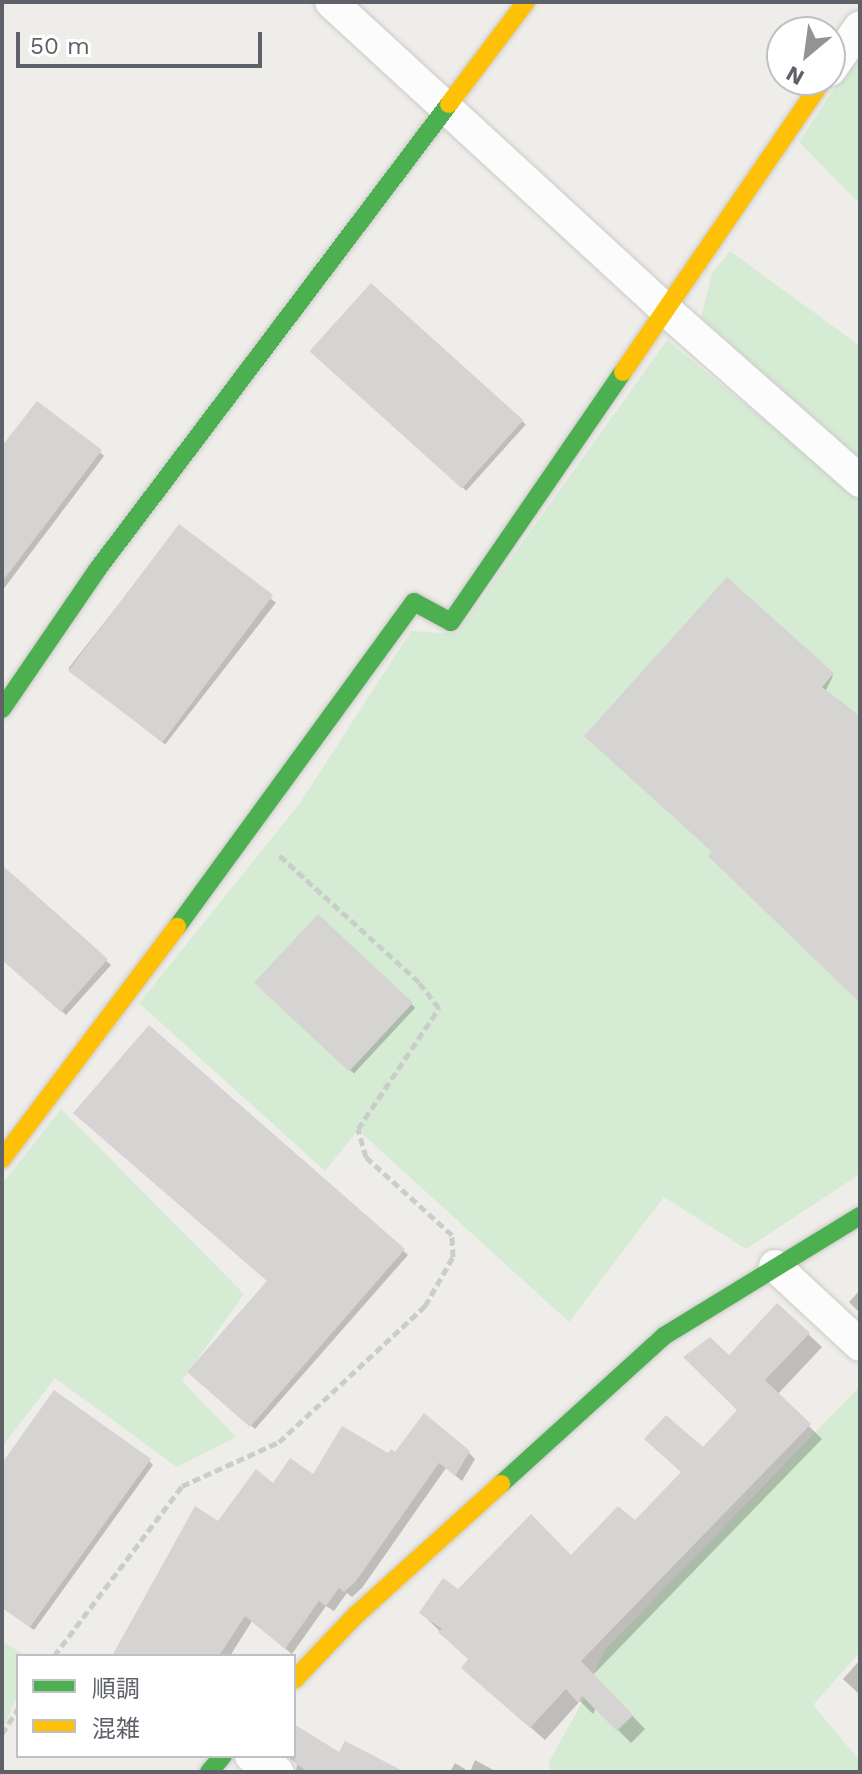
<!DOCTYPE html>
<meta charset="utf-8">
<style>
body{margin:0}
#map{position:relative;width:862px;height:1774px;overflow:hidden;background:#efede9;font-family:"Work Sans","Noto Sans JP",sans-serif}
div>[style]{position:absolute}
[style*='--x']{left:calc(var(--x)*1px);top:calc(var(--y)*1px);width:calc(var(--w)*1px);rotate:calc(var(--a)*1deg)}
.green>*{inset:0;background:#d6ebd4}
.shadow>*{inset:0;background:#0003;transform-origin:0 0}
.building>*{inset:0;background:#d5d4d2;transform-origin:0 0}
.path>*{height:5px;margin-top:-2.5px;transform-origin:0;background:repeating-linear-gradient(90deg,#cacecb 0 8px,transparent 0 12px)}
.roads{filter:drop-shadow(0 0 2px #cacac9) drop-shadow(0 0 2px #cacac9)}
.street>*{height:32px;margin:-16px;padding:0 16px;transform-origin:16px;border-radius:16px;background:#fdfcfc}
.fast>*{height:18px;margin:-9px;padding:0 9px;transform-origin:9px;border-radius:9px;background:#4caf50}
.slow>*{height:18px;margin:-9px;padding:0 9px;transform-origin:9px;border-radius:9px;background:#ffc107}
span{translate:-50% -50%;white-space:nowrap;text-align:center;line-height:1.15;-webkit-text-stroke:8px #fff;paint-order:stroke}
.frame{position:absolute;inset:0;border:4px solid #5e6268;pointer-events:none}
.legend{position:absolute;left:16px;top:1654px;width:280px;height:104px;box-sizing:border-box;background:#fff;border:2px solid #bfc0c3;margin:0;padding:10px 14px;list-style:none;font-size:24px;color:#5e6268}
.legend li{display:flex;align-items:center;gap:16px;height:40px}
.legend b{width:40px;border:2px solid #bfc0c3}
.north{position:absolute;left:766px;top:16px;width:80px;height:80px;box-sizing:border-box;background:#fff;border:2px solid #bfc0c3;border-radius:50%;rotate:209deg;font-size:22px;font-weight:700;line-height:32px;text-align:center;color:#5e6268}
.north::after{content:'';display:block;margin:auto;width:28px;height:36px;background:#919395;clip-path:polygon(50% 0,100% 100%,50% 72%,0 100%)}
.scale{position:absolute;left:16px;top:32px;width:246px;height:36px;box-sizing:border-box;border:4px solid #5e6268;border-top:0;padding-left:10px;font-size:24px;line-height:28px;white-space:nowrap;color:#5e6268;-webkit-text-stroke:6px #fff;paint-order:stroke}
</style>
<div id="map">
<div class="green">
<i style="clip-path:polygon(860px 50px,860px 204px,799px 142px)"></i>
<i style="clip-path:polygon(730px 251px,860px 346px,860px 462px,701px 317px,712px 273px)"></i>
<i style="clip-path:polygon(667px 340px,860px 498px,860px 1174px,746px 1249px,664px 1197px,569px 1322px,358px 1130px,325px 1171px,139px 1003px,300px 803px,411px 631px,457px 634px)"></i>
<i style="clip-path:polygon(61px 1109px,244px 1294px,182px 1381px,236px 1437px,177px 1467px,55px 1378px,2px 1447px,2px 1184px)"></i>
<i style="clip-path:polygon(860px 1386px,860px 1652px,813px 1705px,860px 1761px,860px 1772px,551px 1772px,549px 1762px,586px 1695px,603px 1652px)"></i>
<i style="clip-path:polygon(2px 1641px,26px 1656px,18px 1656px,18px 1695px,2px 1731px)"></i>
</div>
<div class="shadow">
<i style="left:372px;top:286px;width:207px;height:89px;rotate:42deg"></i>
<i style="clip-path:polygon(2px 450px,100px 452px,104px 456px,2px 591px)"></i>
<i style="left:179px;top:527px;width:123px;height:180px;rotate:38deg"></i>
<i style="clip-path:polygon(727px 580px,833px 676px,825px 692px,860px 718px,860px 1000px,715px 852px)"></i>
<i style="clip-path:polygon(2px 868px,111px 965px,66px 1015px,2px 958px)"></i>
<i style="left:318px;top:917px;width:133px;height:90px;rotate:43deg"></i>
<i style="clip-path:polygon(150px 1028px,408px 1255px,255px 1429px,190px 1372px,269px 1281px)"></i>
<i style="clip-path:polygon(860px 1290px,860px 1313px,849px 1302px)"></i>
<i style="clip-path:polygon(808px 1334px,822px 1347px,777px 1395px,822px 1439px,593px 1675px,645px 1729px,631px 1743px,596px 1708px,593px 1714px,580px 1701px,545px 1740px,463px 1668px,470px 1660px,421px 1613px,458px 1591px,571px 1558px,635px 1523px,740px 1411px,729px 1358px)"></i>
<i style="clip-path:polygon(469px 1453px,475px 1459px,462px 1481px,446px 1468px,362px 1588px,352px 1597px,347px 1593px,334px 1611px,326px 1606px,292px 1654px,252px 1621px,230px 1656px,115px 1656px,219px 1524px,273px 1486px,389px 1456px)"></i>
<i style="clip-path:polygon(149px 1461px,153px 1465px,34px 1630px,2px 1607px,2px 1466px)"></i>
<i style="clip-path:polygon(860px 1660px,860px 1695px,843px 1679px)"></i>
<i style="clip-path:polygon(294px 1726px,339px 1756px,394px 1772px,296px 1772px,297px 1764px,287px 1756px,294px 1756px)"></i>
<i style="clip-path:polygon(475px 1760px,497px 1772px,450px 1772px,455px 1763px,470px 1772px)"></i>
</div>
<div class="building">
<i style="left:371px;top:283px;width:205px;height:92px;rotate:42deg"></i>
<i style="clip-path:polygon(37px 401px,102px 450px,2px 582px,2px 446px)"></i>
<i style="left:179px;top:524px;width:118px;height:184px;rotate:37deg"></i>
<i style="clip-path:polygon(727px 577px,834px 673px,822px 687px,860px 716px,860px 1003px,708px 856px,712px 852px,584px 736px)"></i>
<i style="clip-path:polygon(2px 865px,108px 959px,61px 1012px,2px 960px)"></i>
<i style="left:318px;top:914px;width:130px;height:94px;rotate:43deg"></i>
<i style="clip-path:polygon(149px 1025px,405px 1249px,250px 1427px,187px 1372px,267px 1281px,73px 1113px)"></i>
<i style="clip-path:polygon(777px 1303px,810px 1333px,765px 1380px,811px 1424px,581px 1661px,633px 1715px,617px 1731px,582px 1696px,578px 1703px,566px 1689px,530px 1728px,461px 1668px,468px 1659px,438px 1632px,442px 1629px,419px 1613px,443px 1578px,458px 1589px,531px 1514px,571px 1555px,618px 1506px,635px 1520px,681px 1472px,644px 1439px,666px 1415px,703px 1447px,737px 1410px,683px 1357px,710px 1337px,729px 1355px)"></i>
<i style="clip-path:polygon(54px 1390px,151px 1459px,30px 1627px,2px 1608px,2px 1463px)"></i>
<i style="clip-path:polygon(424px 1413px,470px 1451px,455px 1476px,439px 1463px,356px 1581px,344px 1592px,339px 1588px,326px 1606px,319px 1601px,285px 1649px,245px 1616px,219px 1656px,112px 1656px,195px 1506px,218px 1521px,256px 1469px,273px 1483px,290px 1458px,313px 1474px,342px 1426px,388px 1453px,391px 1449px,395px 1452px)"></i>
<i style="clip-path:polygon(294px 1724px,339px 1752px,345px 1741px,405px 1772px,308px 1772px,294px 1762px)"></i>
</div>
<div class="path">
<i style="--x:54;--y:1656;--w:213;--a:-53"></i>
<i style="--x:182;--y:1486;--w:107;--a:-24.4"></i>
<i style="--x:279;--y:1442;--w:200;--a:-43"></i>
<i style="--x:425;--y:1306;--w:56;--a:-60.3"></i>
<i style="--x:453;--y:1257;--w:22;--a:-93"></i>
<i style="--x:452;--y:1235;--w:116;--a:-137.8"></i>
<i style="--x:366;--y:1157;--w:29;--a:-106"></i>
<i style="--x:358;--y:1129;--w:146;--a:-56.2"></i>
<i style="--x:439;--y:1008;--w:33;--a:-128"></i>
<i style="--x:419;--y:982;--w:190;--a:-137.8"></i>
<i style="--x:2;--y:1734;--w:31;--a:-58"></i>
</div>
<div class="roads">
<div class="street">
<i style="--x:331;--y:2;--w:455;--a:42.6"></i>
<i style="--x:666;--y:310;--w:259;--a:41.4"></i>
<i style="--x:830;--y:70;--w:52;--a:-55.1"></i>
<i style="--x:775;--y:1266;--w:116;--a:42.9"></i>
<i style="--x:251;--y:1756;--w:31;--a:31"></i>
</div>
<div class="fast">
<i style="--x:2;--y:709;--w:168;--a:-55.6"></i>
<i style="--x:97;--y:570;--w:584;--a:-52.93"></i>
<i style="--x:177;--y:927;--w:402;--a:-53.9"></i>
<i style="--x:414;--y:602;--w:42;--a:28.4"></i>
<i style="--x:451;--y:622;--w:303;--a:-55.5"></i>
<i style="--x:501;--y:1484;--w:220;--a:-42.2"></i>
<i style="--x:664;--y:1336;--w:230;--a:-31.5"></i>
<i style="--x:209;--y:1772;--w:21;--a:-49"></i>
</div>
<div class="slow">
<i style="--x:449;--y:104;--w:128;--a:-53"></i>
<i style="--x:623;--y:372;--w:354;--a:-55.6"></i>
<i style="--x:2;--y:1159;--w:291;--a:-53"></i>
<i style="--x:294;--y:1680;--w:88;--a:-46.4"></i>
<i style="--x:355;--y:1616;--w:197;--a:-42.1"></i>
</div>
</div>
<div class="frame"></div>
<ul class="legend">
<li><b style="height:10px;background:#4caf50"></b>順調</li>
<li><b style="height:10px;background:#ffc107"></b>混雑</li>
</ul>
<div class="north">N</div>
<div class="scale">50 m</div>
</div>
